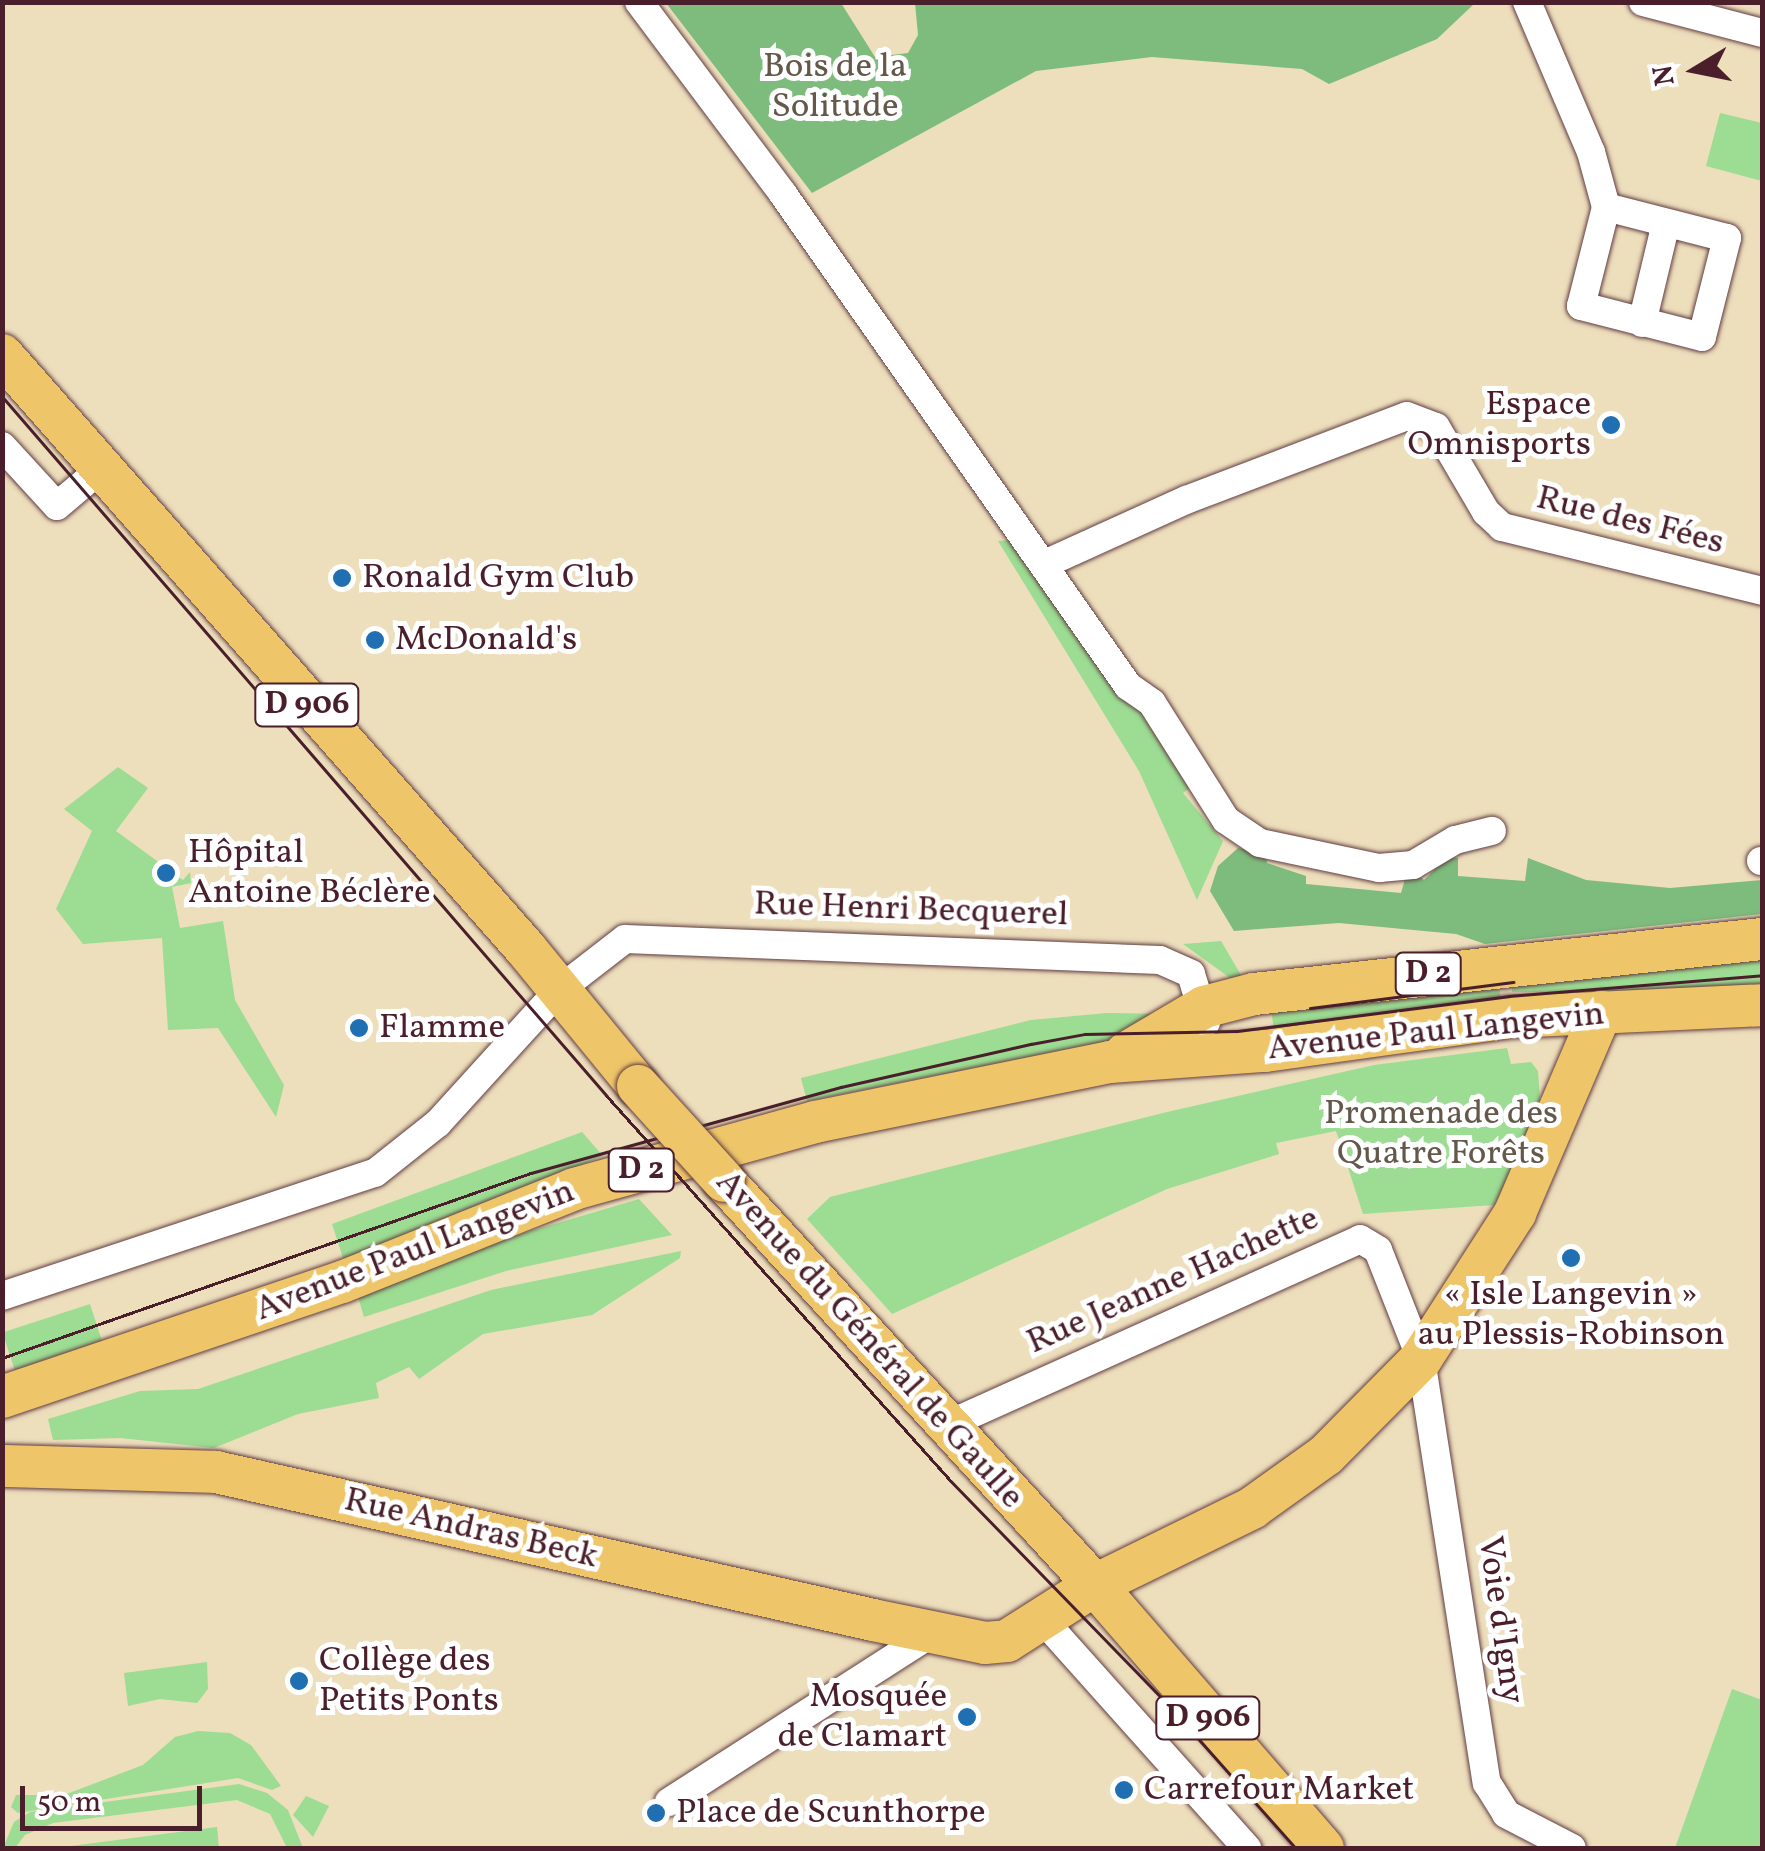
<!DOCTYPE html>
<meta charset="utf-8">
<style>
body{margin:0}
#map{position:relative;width:1765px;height:1851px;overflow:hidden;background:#eddebc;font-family:Vollkorn,serif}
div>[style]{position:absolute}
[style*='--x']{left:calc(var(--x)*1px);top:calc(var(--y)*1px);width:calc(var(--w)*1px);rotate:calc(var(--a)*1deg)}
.green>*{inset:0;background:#9cdd93;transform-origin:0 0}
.forest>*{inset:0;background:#7dbc7d}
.roads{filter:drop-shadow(0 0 2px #623c41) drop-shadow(0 0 2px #623c41)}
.street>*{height:28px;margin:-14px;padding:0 14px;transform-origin:14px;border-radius:14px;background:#fff}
.primary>*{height:42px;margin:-21px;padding:0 21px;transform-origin:21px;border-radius:21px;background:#eec569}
.tram>*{height:2.5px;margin:-1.25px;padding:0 1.25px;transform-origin:1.25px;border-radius:1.25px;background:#4a1f2b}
.bridges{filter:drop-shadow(0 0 2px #623c41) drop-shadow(0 0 2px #623c41)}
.primary-bridge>*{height:42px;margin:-21px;padding:0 21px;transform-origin:21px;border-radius:21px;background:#eec569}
.dots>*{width:28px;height:28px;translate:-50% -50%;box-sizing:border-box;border:5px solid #fff;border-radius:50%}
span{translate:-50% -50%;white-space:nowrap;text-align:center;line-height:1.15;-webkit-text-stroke:10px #fff;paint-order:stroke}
.shield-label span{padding:2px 8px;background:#fff;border:2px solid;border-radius:8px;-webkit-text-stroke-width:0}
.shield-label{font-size:32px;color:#4a1f2b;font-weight:700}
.park-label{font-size:35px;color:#63584a}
.poi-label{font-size:35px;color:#4a1f2b}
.right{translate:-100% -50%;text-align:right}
.left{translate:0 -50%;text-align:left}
.street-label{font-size:35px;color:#4a1f2b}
.frame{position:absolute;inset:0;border:5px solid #4a1f2b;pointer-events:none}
.north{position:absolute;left:1645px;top:20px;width:100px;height:100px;-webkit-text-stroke:8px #fff;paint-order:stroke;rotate:260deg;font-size:28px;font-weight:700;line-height:40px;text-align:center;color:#4a1f2b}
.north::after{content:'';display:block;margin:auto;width:35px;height:45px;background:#4a1f2b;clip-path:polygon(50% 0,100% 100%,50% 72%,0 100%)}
.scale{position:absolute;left:20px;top:1786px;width:182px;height:45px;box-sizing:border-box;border:5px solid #4a1f2b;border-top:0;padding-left:12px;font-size:30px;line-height:35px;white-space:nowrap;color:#4a1f2b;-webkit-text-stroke:8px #fff;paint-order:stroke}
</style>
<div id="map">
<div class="green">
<i style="clip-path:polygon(1720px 113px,1762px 123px,1762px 181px,1706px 166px)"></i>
<i style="clip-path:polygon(1013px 540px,1137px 704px,1190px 788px,1183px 793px,1223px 841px,1197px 900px,1139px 771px,998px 541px)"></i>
<i style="clip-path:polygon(118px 767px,148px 788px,116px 831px,183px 880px,190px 872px,191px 883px,172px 887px,180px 928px,223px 921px,235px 1000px,284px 1085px,276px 1117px,218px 1028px,168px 1030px,162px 938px,83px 944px,56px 909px,92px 831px,64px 809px)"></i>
<i style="clip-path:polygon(1221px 941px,1241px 975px,1237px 983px,1183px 944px)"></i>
<i style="left:1762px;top:946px;width:46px;height:250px;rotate:90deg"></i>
<i style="clip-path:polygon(1497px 969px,1502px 1011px,1275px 1036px,1270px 1004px)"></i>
<i style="clip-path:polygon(1107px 1013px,1169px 1014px,1129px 1037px,807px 1101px,801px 1078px,1031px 1020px)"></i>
<i style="clip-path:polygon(1507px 1048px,1511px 1064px,1531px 1062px,1538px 1071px,1540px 1101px,1518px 1162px,1494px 1205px,1363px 1214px,1336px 1131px,1276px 1143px,1279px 1154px,1167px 1189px,892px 1314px,807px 1219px,830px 1197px,1167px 1112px,1374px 1065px)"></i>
<i style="clip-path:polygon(582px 1132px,603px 1156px,344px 1261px,332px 1224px)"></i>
<i style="clip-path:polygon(639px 1199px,672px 1235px,506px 1271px,364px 1317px,358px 1297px,497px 1241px)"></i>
<i style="clip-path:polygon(681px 1251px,680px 1258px,592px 1315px,483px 1334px,419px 1379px,409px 1367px,376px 1383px,379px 1398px,298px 1414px,214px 1448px,120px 1438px,53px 1440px,48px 1419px,140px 1391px,198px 1389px,491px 1290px)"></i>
<i style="left:90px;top:1304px;width:43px;height:92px;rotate:72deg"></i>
<i style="clip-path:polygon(207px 1662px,208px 1689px,197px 1703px,160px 1699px,128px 1706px,124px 1673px)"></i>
<i style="clip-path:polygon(1732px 1689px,1762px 1700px,1762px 1848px,1675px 1848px)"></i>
<i style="clip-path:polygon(198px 1731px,230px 1733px,251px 1745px,281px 1786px,272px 1790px,238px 1778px,18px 1813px,11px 1807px,16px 1795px,64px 1795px,143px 1765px,175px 1737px)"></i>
<i style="clip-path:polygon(239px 1784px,267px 1793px,288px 1810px,303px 1848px,287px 1848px,270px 1814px,237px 1800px,53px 1823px,25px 1835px,15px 1848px,3px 1848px,14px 1822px,30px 1812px)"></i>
<i style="clip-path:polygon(306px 1796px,329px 1806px,313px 1837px,293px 1815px)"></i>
<i style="clip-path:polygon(217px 1827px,219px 1848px,71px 1848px,71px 1846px)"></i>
</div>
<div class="forest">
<i style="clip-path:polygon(666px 3px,841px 3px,875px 57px,908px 53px,918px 35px,915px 3px,1475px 3px,1437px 39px,1329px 84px,1302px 69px,1152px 57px,1036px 71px,812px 193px)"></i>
<i style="clip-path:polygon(1238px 848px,1266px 853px,1267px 863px,1306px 876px,1306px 884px,1401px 893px,1405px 879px,1418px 875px,1424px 880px,1447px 857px,1458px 858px,1458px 876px,1525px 881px,1528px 858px,1586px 880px,1670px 888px,1762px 880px,1762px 914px,1485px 944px,1456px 934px,1339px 923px,1234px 931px,1210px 891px,1218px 866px)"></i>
</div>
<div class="roads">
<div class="street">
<i style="--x:639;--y:2;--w:240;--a:53.1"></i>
<i style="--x:783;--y:194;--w:601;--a:54.96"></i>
<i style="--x:1128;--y:686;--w:29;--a:35"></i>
<i style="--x:1152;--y:703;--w:138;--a:57.7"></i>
<i style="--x:1226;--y:820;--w:41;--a:34.1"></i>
<i style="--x:1260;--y:843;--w:122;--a:11.9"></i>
<i style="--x:1379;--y:868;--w:34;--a:-5"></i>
<i style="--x:1413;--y:865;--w:49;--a:-30.8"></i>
<i style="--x:1455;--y:840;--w:38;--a:-14"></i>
<i style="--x:1527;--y:2;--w:163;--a:66.9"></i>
<i style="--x:1591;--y:152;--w:57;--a:74.7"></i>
<i style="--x:1643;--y:2;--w:123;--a:14.6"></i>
<i style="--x:1606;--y:207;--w:125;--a:14.4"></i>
<i style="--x:1727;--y:238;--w:102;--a:104.2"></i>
<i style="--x:1702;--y:337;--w:125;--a:-165.6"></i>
<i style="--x:1581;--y:306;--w:102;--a:-75.8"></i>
<i style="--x:1642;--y:323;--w:103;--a:-76.5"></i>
<i style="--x:2;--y:446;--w:81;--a:47.5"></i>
<i style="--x:57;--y:506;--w:59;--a:-40.2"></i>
<i style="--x:1047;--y:563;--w:153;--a:-24.4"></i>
<i style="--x:1186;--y:500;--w:236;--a:-20.8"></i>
<i style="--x:1407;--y:416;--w:31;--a:21"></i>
<i style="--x:1436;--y:427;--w:99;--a:59.5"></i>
<i style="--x:1486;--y:512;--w:22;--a:43"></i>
<i style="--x:1502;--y:527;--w:268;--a:13.8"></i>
<i style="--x:1761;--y:861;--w:1;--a:0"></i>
<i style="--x:2;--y:1296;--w:393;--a:-18.3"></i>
<i style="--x:375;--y:1173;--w:80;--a:-38.4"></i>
<i style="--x:438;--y:1123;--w:180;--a:-47.7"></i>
<i style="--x:559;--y:990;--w:83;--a:-37.7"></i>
<i style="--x:625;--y:939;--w:535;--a:2.25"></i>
<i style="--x:1160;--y:960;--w:34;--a:24"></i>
<i style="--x:1191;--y:974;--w:51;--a:73"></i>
<i style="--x:947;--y:1425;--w:453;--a:-24.2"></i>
<i style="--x:1360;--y:1239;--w:21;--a:31"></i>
<i style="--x:1378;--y:1250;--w:117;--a:68.5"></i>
<i style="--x:1421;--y:1359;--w:429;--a:81.2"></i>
<i style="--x:1487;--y:1783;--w:36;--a:58"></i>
<i style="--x:1506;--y:1814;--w:74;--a:27.3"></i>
<i style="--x:1044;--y:1621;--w:305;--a:48.2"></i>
<i style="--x:669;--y:1802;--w:315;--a:-32.7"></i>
</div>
<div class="primary">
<i style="--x:2;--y:355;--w:792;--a:48.58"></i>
<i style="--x:526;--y:949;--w:177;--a:50.7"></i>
<i style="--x:1126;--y:1053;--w:91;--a:-30.5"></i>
<i style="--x:1204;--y:1007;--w:52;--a:-14.6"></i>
<i style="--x:1254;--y:994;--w:511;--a:-6.18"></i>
<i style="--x:724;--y:1181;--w:549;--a:47.44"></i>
<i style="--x:1095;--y:1585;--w:348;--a:49.1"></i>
<i style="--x:2;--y:1397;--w:359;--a:-18.7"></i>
<i style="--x:342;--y:1282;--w:250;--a:-21.8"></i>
<i style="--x:574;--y:1189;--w:250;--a:-15.5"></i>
<i style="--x:815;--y:1122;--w:301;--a:-11.5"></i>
<i style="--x:1110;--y:1062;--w:155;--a:-4.1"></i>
<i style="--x:1265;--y:1051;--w:248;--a:-7.9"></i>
<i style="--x:1511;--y:1017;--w:251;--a:-2.7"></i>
<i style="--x:2;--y:1466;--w:214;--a:1.6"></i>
<i style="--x:216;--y:1472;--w:673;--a:12.69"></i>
<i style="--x:873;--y:1620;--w:114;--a:11.6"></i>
<i style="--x:985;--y:1643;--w:22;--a:-5"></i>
<i style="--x:1007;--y:1641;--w:104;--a:-32.5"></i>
<i style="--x:1095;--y:1585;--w:175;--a:-26.1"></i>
<i style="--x:1252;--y:1508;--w:91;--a:-35.6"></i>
<i style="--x:1326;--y:1455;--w:135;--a:-45.3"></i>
<i style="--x:1421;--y:1359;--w:174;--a:-57.2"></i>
<i style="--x:1515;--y:1213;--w:219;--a:-66.8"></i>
</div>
</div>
<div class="tram">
<i style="--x:2;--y:396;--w:925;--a:49.16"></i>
<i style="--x:607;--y:1096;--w:516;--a:48.22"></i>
<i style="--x:951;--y:1481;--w:305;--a:45.8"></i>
<i style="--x:1164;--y:1700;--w:198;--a:48.3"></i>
<i style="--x:1310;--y:1008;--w:205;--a:-7.3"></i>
<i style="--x:2;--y:1358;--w:560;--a:-19.28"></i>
<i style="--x:531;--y:1173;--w:322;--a:-15.5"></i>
<i style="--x:841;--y:1087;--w:195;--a:-12.8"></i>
<i style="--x:1031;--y:1044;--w:55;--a:-10.5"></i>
<i style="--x:1085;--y:1034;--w:152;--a:-1.1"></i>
<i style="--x:1237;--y:1031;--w:274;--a:-7.3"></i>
<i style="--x:1509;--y:996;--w:254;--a:-4.7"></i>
</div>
<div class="bridges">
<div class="primary-bridge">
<i style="--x:638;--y:1086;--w:128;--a:47.8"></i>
</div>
</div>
<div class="dots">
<i style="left:1611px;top:425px;background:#1f6fb2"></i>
<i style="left:342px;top:578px;background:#1f6fb2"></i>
<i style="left:375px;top:640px;background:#1f6fb2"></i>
<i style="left:166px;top:873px;background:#1f6fb2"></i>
<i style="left:359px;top:1028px;background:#1f6fb2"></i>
<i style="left:1571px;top:1258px;background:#1f6fb2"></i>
<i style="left:299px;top:1681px;background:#1f6fb2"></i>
<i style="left:967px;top:1717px;background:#1f6fb2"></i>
<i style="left:1124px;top:1790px;background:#1f6fb2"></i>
<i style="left:656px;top:1813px;background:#1f6fb2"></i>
</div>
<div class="shield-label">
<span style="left:307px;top:705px">D 906</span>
<span style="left:1428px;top:974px">D 2</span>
<span style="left:641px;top:1170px">D 2</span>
<span style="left:1208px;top:1718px">D 906</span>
</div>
<div class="park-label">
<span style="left:835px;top:87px">Bois de la<br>Solitude</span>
<span style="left:1441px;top:1134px">Promenade des<br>Quatre Forêts</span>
</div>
<div class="poi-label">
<span class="right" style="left:1591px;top:425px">Espace<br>Omnisports</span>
<span class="left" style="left:362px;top:578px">Ronald Gym Club</span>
<span class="left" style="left:395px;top:640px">McDonald's</span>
<span class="left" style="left:188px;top:873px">Hôpital<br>Antoine Béclère</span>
<span class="left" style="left:379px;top:1028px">Flamme</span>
<span style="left:1571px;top:1315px">« Isle Langevin »<br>au Plessis-Robinson</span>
<span class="left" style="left:319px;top:1681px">Collège des<br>Petits Ponts</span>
<span class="right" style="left:947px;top:1717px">Mosquée<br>de Clamart</span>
<span class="left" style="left:1144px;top:1790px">Carrefour Market</span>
<span class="left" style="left:676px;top:1813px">Place de Scunthorpe</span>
</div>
<div class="street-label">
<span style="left:1630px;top:521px;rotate:14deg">Rue des Fées</span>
<span style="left:911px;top:910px;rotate:2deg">Rue Henri Becquerel</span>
<span style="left:1436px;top:1032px;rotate:-6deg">Avenue Paul Langevin</span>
<span style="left:415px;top:1251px;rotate:-21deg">Avenue Paul Langevin</span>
<span style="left:1173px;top:1281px;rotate:-24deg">Rue Jeanne Hachette</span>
<span style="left:869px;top:1340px;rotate:48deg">Avenue du Général de Gaulle</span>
<span style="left:471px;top:1529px;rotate:13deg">Rue Andras Beck</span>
<span style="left:1500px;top:1620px;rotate:82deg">Voie d'Igny</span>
</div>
<div class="frame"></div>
<div class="north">N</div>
<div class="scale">50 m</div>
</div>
